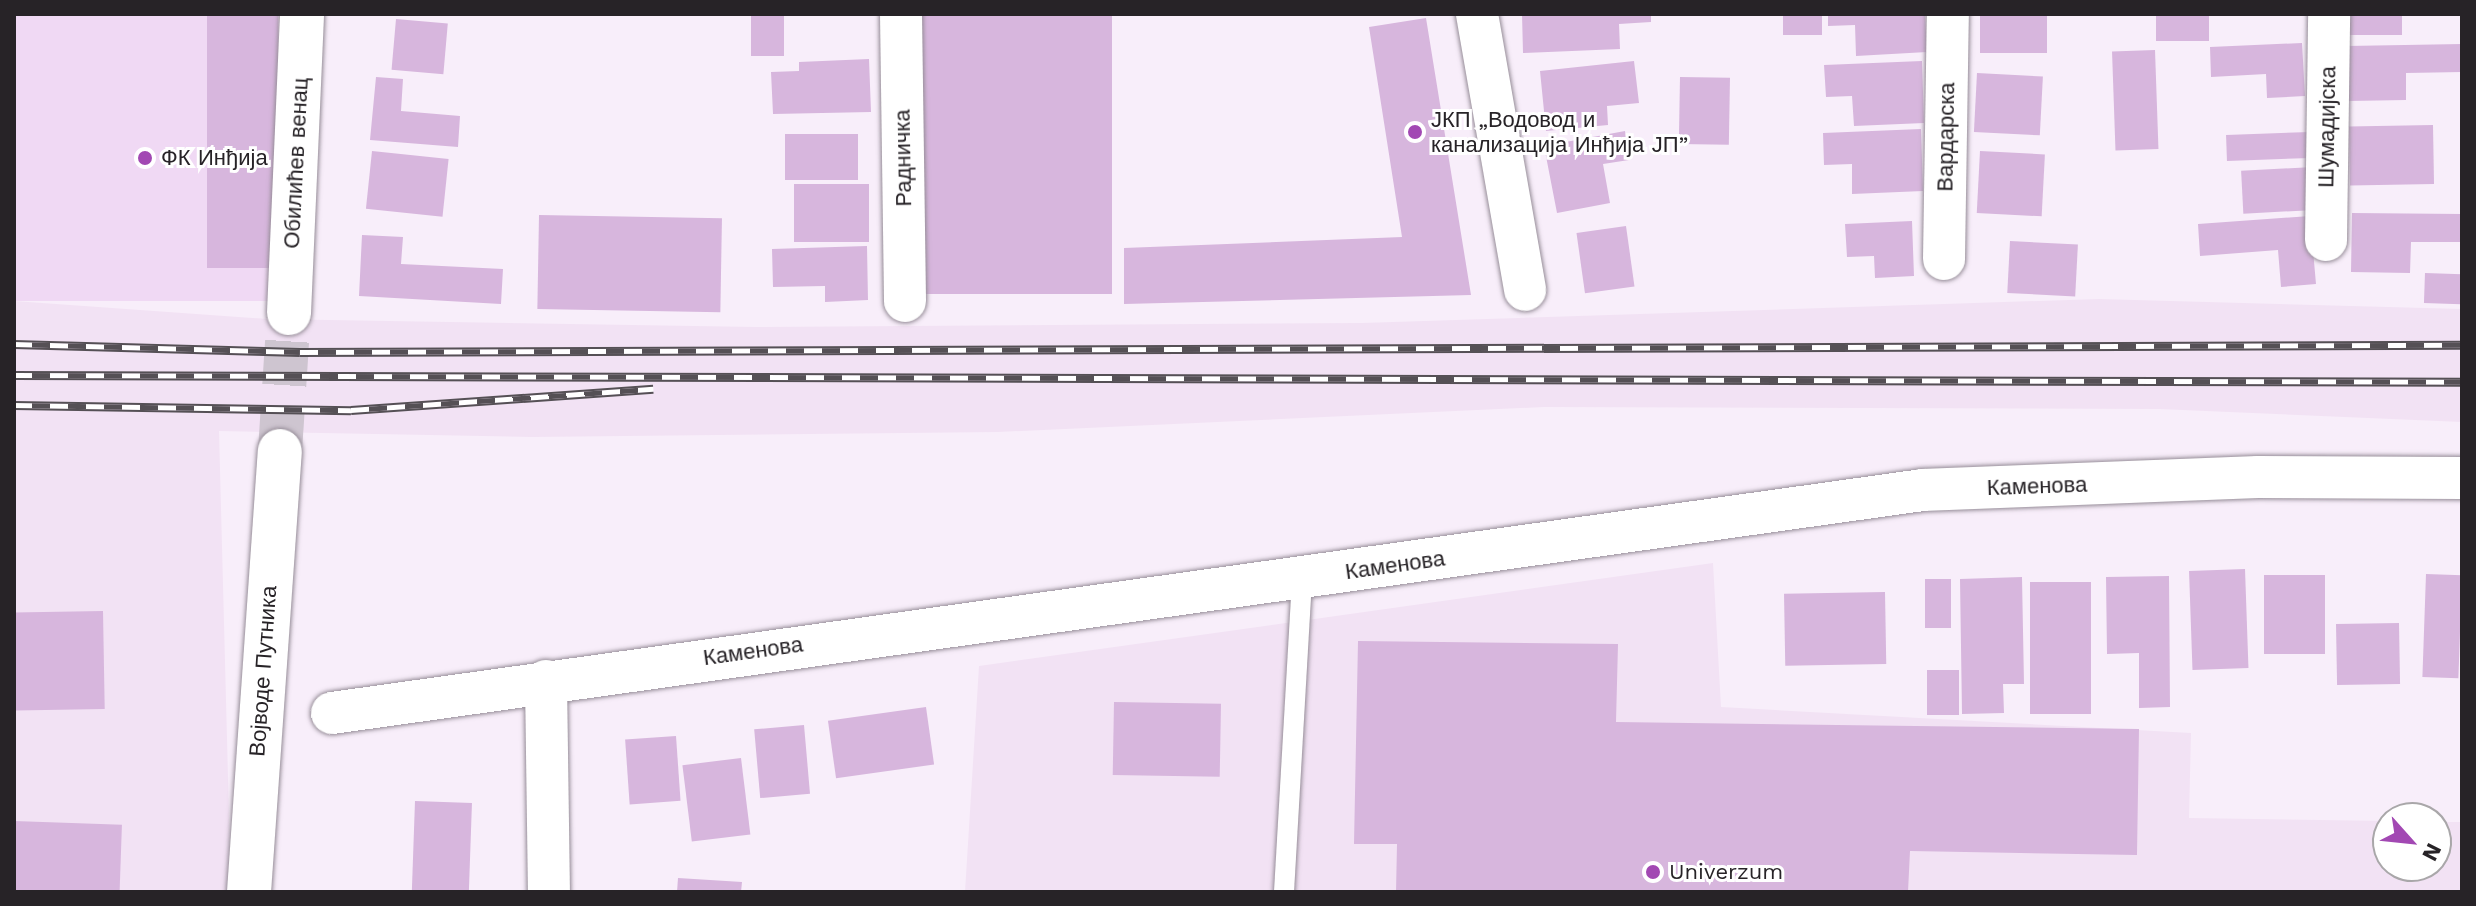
<!DOCTYPE html>
<meta charset="utf-8">
<style>
body{margin:0}
#map{position:relative;width:2476px;height:906px;overflow:hidden;background:#f8eefa;font-family:"Work Sans",sans-serif}
div>[style]{position:absolute}
.built>*{inset:0;background:#f2e2f4}
.green>*{inset:0;background:#f0d9f4;transform-origin:0 0}
.building>*{inset:0;background:#d7b6dd;transform-origin:0 0}
.secondary-tunnel>*{height:44px;margin-top:-22px;transform-origin:0;background:repeating-linear-gradient(90deg,#cec5d0 0 44px,transparent 0 66px)}
.roads{filter:drop-shadow(0 0 2px #978e99) drop-shadow(0 0 2px #978e99)}
.service>*{height:20px;margin:-10px;padding:0 10px;transform-origin:10px;border-radius:10px;background:#fff}
.minor>*{height:42px;margin:-21px;padding:0 21px;transform-origin:21px;border-radius:21px;background:#fff}
.secondary>*{height:44px;margin:-22px;padding:0 22px;transform-origin:22px;border-radius:22px;background:#fff}
.rail>*{height:9px;margin-top:-4.5px;transform-origin:0;background:repeating-linear-gradient(90deg,#fff 0 18px,#555055 0 36px);box-sizing:border-box;border-block:2px solid #555055}
.dots>*{width:22px;height:22px;translate:-50% -50%;box-sizing:border-box;border:4px solid #fff;border-radius:50%}
span{translate:-50% -50%;white-space:nowrap;text-align:center;line-height:1.15;-webkit-text-stroke:6px #fff;paint-order:stroke}
.poi-label{font-size:22px;color:#272327}
.left{translate:0 -50%;text-align:left}
.street-label{font-size:22px;color:#272327}
.frame{position:absolute;inset:0;border:16px solid #272327;pointer-events:none}
.north{position:absolute;left:2372px;top:802px;width:80px;height:80px;box-sizing:border-box;background:#fff;border:2px solid #a9a7a9;border-radius:50%;rotate:117deg;font-size:22px;font-weight:700;line-height:32px;text-align:center;color:#272327}
.north::after{content:'';display:block;margin:auto;width:28px;height:36px;background:#a248b3;clip-path:polygon(50% 0,100% 100%,50% 72%,0 100%)}
</style>
<div id="map">
<div class="built">
<div style="clip-path:polygon(2099px 299px,2462px 309px,2462px 422px,2159px 409px,1544px 407px,998px 432px,532px 437px,219px 431px,231px 892px,14px 892px,14px 301px,268px 319px,756px 327px,1362px 323px)"></div>
<div style="clip-path:polygon(1713px 563px,1721px 707px,2191px 733px,2189px 818px,2388px 821px,2388px 866px,2436px 866px,2436px 822px,2462px 822px,2462px 892px,965px 892px,979px 666px)"></div>
</div>
<div class="green">
<div style="left:14px;top:14px;width:269px;height:287px"></div>
</div>
<div class="building">
<div style="left:207px;top:14px;width:71px;height:254px"></div>
<div style="left:751px;top:14px;width:33px;height:42px"></div>
<div style="left:919px;top:14px;width:193px;height:280px"></div>
<div style="clip-path:polygon(1522px 14px,1651px 14px,1651px 22px,1619px 24px,1620px 49px,1523px 53px)"></div>
<div style="left:1783px;top:14px;width:39px;height:21px"></div>
<div style="clip-path:polygon(1828px 14px,1925px 14px,1927px 52px,1856px 56px,1855px 25px,1828px 26px)"></div>
<div style="left:1980px;top:14px;width:67px;height:39px"></div>
<div style="left:2156px;top:14px;width:53px;height:27px"></div>
<div style="left:2345px;top:14px;width:57px;height:21px"></div>
<div style="clip-path:polygon(1426px 18px,1471px 295px,1124px 304px,1124px 248px,1402px 237px,1369px 27px)"></div>
<div style="left:396px;top:19px;width:52px;height:51px;rotate:5deg"></div>
<div style="clip-path:polygon(2302px 43px,2305px 96px,2267px 98px,2266px 74px,2211px 77px,2210px 47px)"></div>
<div style="clip-path:polygon(2462px 44px,2462px 72px,2406px 73px,2406px 100px,2348px 101px,2347px 46px)"></div>
<div style="left:2155px;top:50px;width:99px;height:43px;rotate:88deg"></div>
<div style="clip-path:polygon(869px 59px,871px 112px,773px 114px,771px 72px,799px 71px,799px 62px)"></div>
<div style="clip-path:polygon(1634px 61px,1639px 103px,1607px 106px,1608px 125px,1546px 131px,1540px 71px)"></div>
<div style="clip-path:polygon(1922px 61px,1924px 123px,1854px 126px,1852px 96px,1826px 97px,1824px 65px)"></div>
<div style="left:1977px;top:73px;width:66px;height:59px;rotate:3deg"></div>
<div style="clip-path:polygon(376px 77px,403px 79px,401px 111px,460px 116px,458px 147px,370px 140px)"></div>
<div style="left:1680px;top:77px;width:50px;height:67px;rotate:1deg"></div>
<div style="left:2433px;top:125px;width:59px;height:84px;rotate:89deg"></div>
<div style="clip-path:polygon(1921px 129px,1923px 191px,1852px 194px,1852px 164px,1824px 165px,1823px 133px)"></div>
<div style="clip-path:polygon(1625px 131px,1629px 160px,1603px 164px,1610px 203px,1557px 213px,1544px 146px)"></div>
<div style="left:2310px;top:132px;width:26px;height:84px;rotate:88deg"></div>
<div style="left:858px;top:134px;width:46px;height:73px;rotate:90deg"></div>
<div style="left:372px;top:151px;width:77px;height:58px;rotate:6deg"></div>
<div style="left:1980px;top:151px;width:65px;height:62px;rotate:3deg"></div>
<div style="left:2313px;top:167px;width:43px;height:72px;rotate:87deg"></div>
<div style="left:794px;top:184px;width:75px;height:58px"></div>
<div style="clip-path:polygon(2352px 213px,2462px 214px,2462px 242px,2411px 242px,2410px 273px,2351px 272px)"></div>
<div style="left:539px;top:215px;width:183px;height:94px;rotate:1deg"></div>
<div style="clip-path:polygon(2310px 216px,2316px 284px,2281px 287px,2278px 250px,2200px 256px,2198px 224px)"></div>
<div style="clip-path:polygon(1912px 221px,1914px 276px,1875px 278px,1874px 256px,1847px 257px,1845px 224px)"></div>
<div style="left:1626px;top:226px;width:61px;height:50px;rotate:82deg"></div>
<div style="clip-path:polygon(362px 235px,403px 237px,401px 264px,503px 269px,501px 304px,359px 296px)"></div>
<div style="left:2010px;top:241px;width:68px;height:52px;rotate:3deg"></div>
<div style="clip-path:polygon(867px 246px,868px 300px,825px 302px,825px 286px,773px 287px,772px 249px)"></div>
<div style="left:2425px;top:273px;width:37px;height:30px;rotate:2deg"></div>
<div style="left:2245px;top:569px;width:99px;height:56px;rotate:88deg"></div>
<div style="left:2426px;top:574px;width:36px;height:103px;rotate:2deg"></div>
<div style="left:2264px;top:575px;width:61px;height:79px"></div>
<div style="clip-path:polygon(2169px 576px,2170px 707px,2139px 708px,2139px 653px,2107px 654px,2106px 577px)"></div>
<div style="clip-path:polygon(2022px 577px,2024px 684px,2003px 684px,2004px 713px,1962px 714px,1960px 579px)"></div>
<div style="left:1951px;top:579px;width:49px;height:26px;rotate:90deg"></div>
<div style="left:2030px;top:582px;width:61px;height:132px"></div>
<div style="left:1885px;top:592px;width:72px;height:101px;rotate:89deg"></div>
<div style="left:103px;top:611px;width:98px;height:89px;rotate:89deg"></div>
<div style="left:2399px;top:623px;width:61px;height:63px;rotate:89deg"></div>
<div style="clip-path:polygon(1358px 641px,1618px 644px,1616px 722px,2139px 729px,2137px 855px,1910px 851px,1908px 892px,1396px 892px,1397px 844px,1354px 844px)"></div>
<div style="left:1959px;top:670px;width:45px;height:32px;rotate:90deg"></div>
<div style="left:1114px;top:702px;width:107px;height:73px;rotate:1deg"></div>
<div style="left:926px;top:707px;width:58px;height:99px;rotate:82deg"></div>
<div style="left:804px;top:725px;width:69px;height:50px;rotate:85deg"></div>
<div style="left:676px;top:736px;width:65px;height:51px;rotate:86deg"></div>
<div style="left:741px;top:758px;width:77px;height:59px;rotate:83deg"></div>
<div style="left:415px;top:801px;width:57px;height:91px;rotate:2deg"></div>
<div style="left:14px;top:821px;width:108px;height:71px;rotate:2deg"></div>
<div style="clip-path:polygon(678px 878px,742px 882px,741px 892px,677px 892px)"></div>
</div>
<div class="secondary-tunnel">
<div style="left:280px;top:451px;width:138px;rotate:-86.3deg"></div>
</div>
<div class="roads">
<div class="service">
<div style="left:1284px;top:892px;width:315px;rotate:-86.7deg"></div>
</div>
<div class="minor">
<div style="left:901px;top:14px;width:287px;rotate:89.2deg"></div>
<div style="left:1477px;top:14px;width:280px;rotate:80.1deg"></div>
<div style="left:2326px;top:240px;width:226px;rotate:-89.2deg"></div>
<div style="left:1944px;top:259px;width:245px;rotate:-89.1deg"></div>
<div style="left:546px;top:681px;width:211px;rotate:89.2deg"></div>
<div style="left:332px;top:713px;width:1606px;rotate:-7.98deg"></div>
<div style="left:1922px;top:490px;width:336px;rotate:-2.2deg"></div>
<div style="left:2258px;top:477px;width:204px;rotate:0.3deg"></div>
</div>
<div class="secondary">
<div style="left:289px;top:313px;width:299px;rotate:-87.5deg"></div>
<div style="left:249px;top:892px;width:442px;rotate:-86deg"></div>
</div>
</div>
<div class="rail">
<div style="left:14px;top:344px;width:286px;rotate:1.6deg"></div>
<div style="left:300px;top:352px;width:2162px;rotate:-0.19deg"></div>
<div style="left:14px;top:375px;width:2448px;rotate:0.16deg"></div>
<div style="left:14px;top:405px;width:337px;rotate:0.9deg"></div>
<div style="left:351px;top:410px;width:303px;rotate:-4deg"></div>
</div>
<div class="dots">
<div style="left:1415px;top:132px;background:#a248b3"></div>
<div style="left:145px;top:158px;background:#a248b3"></div>
<div style="left:1653px;top:872px;background:#a248b3"></div>
</div>
<div class="poi-label">
<span class="left" style="left:1431px;top:132px">ЈКП „Водовод и<br>канализација Инђија ЈП”</span>
<span class="left" style="left:161px;top:158px">ФК Инђија</span>
<span class="left" style="left:1669px;top:872px">Univerzum</span>
</div>
<div class="street-label">
<span style="left:2327px;top:127px;rotate:-89deg">Шумадијска</span>
<span style="left:1946px;top:137px;rotate:-89deg">Вардарска</span>
<span style="left:903px;top:158px;rotate:-91deg">Радничка</span>
<span style="left:296px;top:163px;rotate:-87deg">Обилићев венац</span>
<span style="left:2037px;top:486px;rotate:-2deg">Каменова</span>
<span style="left:1395px;top:565px;rotate:-8deg">Каменова</span>
<span style="left:753px;top:651px;rotate:-8deg">Каменова</span>
<span style="left:263px;top:671px;rotate:-86deg">Војводе Путника</span>
</div>
<div class="frame"></div>
<div class="north">N</div>
</div>
